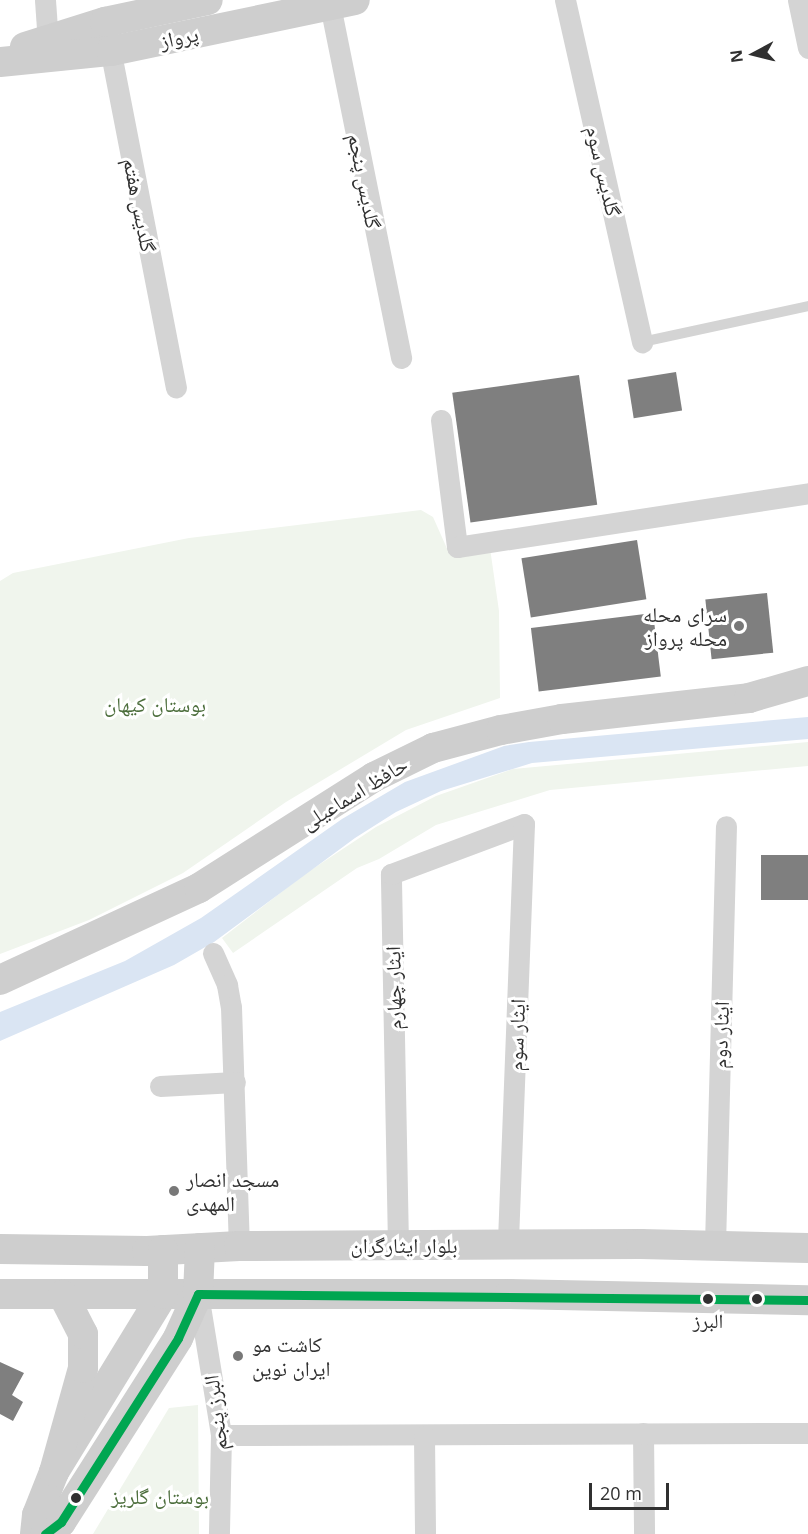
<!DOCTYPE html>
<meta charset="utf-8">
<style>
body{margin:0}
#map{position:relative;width:808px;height:1534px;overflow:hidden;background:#fff;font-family:"Open Sans","Noto Naskh Arabic",sans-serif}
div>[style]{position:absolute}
.green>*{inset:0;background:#f0f5ed}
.water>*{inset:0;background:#dae5f3}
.building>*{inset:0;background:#7f7f7f;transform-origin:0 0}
.lane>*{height:10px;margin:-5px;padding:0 5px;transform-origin:5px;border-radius:5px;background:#d4d4d4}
.street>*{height:21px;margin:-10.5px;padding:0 10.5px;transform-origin:10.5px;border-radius:10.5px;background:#d4d4d4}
.secondary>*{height:30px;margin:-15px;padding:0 15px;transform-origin:15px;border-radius:15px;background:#cecece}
.bus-1>*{height:9px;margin:-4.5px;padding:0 4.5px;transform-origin:4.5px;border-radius:4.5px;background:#00a651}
.dots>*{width:16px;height:16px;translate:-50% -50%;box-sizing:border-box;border:3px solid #fff;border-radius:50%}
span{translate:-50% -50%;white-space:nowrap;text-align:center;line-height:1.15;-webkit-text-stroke:6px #fff;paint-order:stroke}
.bus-label{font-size:20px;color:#303030}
.street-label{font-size:21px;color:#303030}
.poi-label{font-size:21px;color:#303030}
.right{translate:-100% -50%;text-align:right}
.left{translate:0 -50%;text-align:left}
.park-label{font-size:21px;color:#4c6e3c}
.north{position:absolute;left:724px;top:24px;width:60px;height:60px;-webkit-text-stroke:4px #fff;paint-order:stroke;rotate:263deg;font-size:16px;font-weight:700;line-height:24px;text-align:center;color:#303030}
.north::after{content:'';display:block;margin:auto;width:21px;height:27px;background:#303030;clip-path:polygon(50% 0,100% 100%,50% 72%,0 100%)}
.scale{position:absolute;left:589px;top:1483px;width:80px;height:27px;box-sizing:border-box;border:3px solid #303030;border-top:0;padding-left:8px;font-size:18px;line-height:21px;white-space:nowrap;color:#303030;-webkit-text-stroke:4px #fff;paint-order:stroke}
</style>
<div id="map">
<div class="green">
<div style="clip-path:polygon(421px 510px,433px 517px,449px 553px,490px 548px,499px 611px,500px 698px,406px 730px,286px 802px,183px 873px,89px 920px,0 954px,0 581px,13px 573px,189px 538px)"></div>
<div style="clip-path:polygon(808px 742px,808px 766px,550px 790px,436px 825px,379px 859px,357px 868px,233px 953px,222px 938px,305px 874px,376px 827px,436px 796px,513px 769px)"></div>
<div style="clip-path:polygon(198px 1405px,199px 1534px,93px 1534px,169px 1408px)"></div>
</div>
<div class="water">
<div style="clip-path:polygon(808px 717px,808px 739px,532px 763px,441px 791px,396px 812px,355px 838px,214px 942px,174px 965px,0 1041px,0 1012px,125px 961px,201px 918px,342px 819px,405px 782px,504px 746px,529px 742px)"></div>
</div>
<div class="building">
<div style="left:676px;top:372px;width:39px;height:49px;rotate:81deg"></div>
<div style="left:579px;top:375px;width:131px;height:128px;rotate:82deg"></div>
<div style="left:637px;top:540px;width:60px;height:117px;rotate:81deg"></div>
<div style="left:767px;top:593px;width:60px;height:62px;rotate:84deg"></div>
<div style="left:653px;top:613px;width:64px;height:123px;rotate:83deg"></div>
<div style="left:761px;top:855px;width:47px;height:45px"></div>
<div style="clip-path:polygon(0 1362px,24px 1373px,12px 1395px,23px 1402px,13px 1421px,0 1414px)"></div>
</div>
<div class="lane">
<div style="left:642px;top:342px;width:170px;rotate:-12.2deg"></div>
</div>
<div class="street">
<div style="left:45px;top:0;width:39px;rotate:86deg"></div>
<div style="left:565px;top:0;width:351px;rotate:77.3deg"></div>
<div style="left:798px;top:0;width:49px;rotate:78.2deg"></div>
<div style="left:330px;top:5px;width:360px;rotate:78.6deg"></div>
<div style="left:108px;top:38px;width:356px;rotate:79deg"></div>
<div style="left:441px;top:420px;width:128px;rotate:82.8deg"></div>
<div style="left:457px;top:547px;width:355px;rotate:-8.7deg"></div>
<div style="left:213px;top:953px;width:35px;rotate:66deg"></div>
<div style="left:227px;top:985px;width:22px;rotate:80deg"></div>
<div style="left:231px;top:1007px;width:239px;rotate:88.1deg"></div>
<div style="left:160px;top:1086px;width:75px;rotate:-3.1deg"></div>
<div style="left:398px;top:1245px;width:371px;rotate:-91.1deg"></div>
<div style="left:391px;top:874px;width:142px;rotate:-20.6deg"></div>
<div style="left:524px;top:824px;width:421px;rotate:92.2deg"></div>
<div style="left:715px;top:1245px;width:419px;rotate:-88.5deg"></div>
<div style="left:198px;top:1294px;width:143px;rotate:80.7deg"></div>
<div style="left:221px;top:1435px;width:99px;rotate:91.2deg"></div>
<div style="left:643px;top:1433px;width:101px;rotate:89.4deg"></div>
<div style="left:221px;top:1435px;width:587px;rotate:-0.2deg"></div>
<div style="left:424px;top:1436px;width:98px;rotate:89.4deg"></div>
</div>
<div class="secondary">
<div style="left:25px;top:47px;width:84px;rotate:-17.4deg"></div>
<div style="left:105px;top:22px;width:105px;rotate:-12.1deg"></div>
<div style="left:0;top:62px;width:112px;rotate:-5.7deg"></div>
<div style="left:111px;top:51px;width:249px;rotate:-11.8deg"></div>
<div style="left:0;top:980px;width:219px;rotate:-24.8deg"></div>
<div style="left:199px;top:888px;width:207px;rotate:-32.4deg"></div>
<div style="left:374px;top:777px;width:66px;rotate:-26.2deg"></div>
<div style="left:433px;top:748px;width:70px;rotate:-14.8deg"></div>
<div style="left:501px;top:730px;width:62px;rotate:-10.2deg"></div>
<div style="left:562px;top:719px;width:188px;rotate:-6.4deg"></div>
<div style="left:749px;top:698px;width:61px;rotate:-16.1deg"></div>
<div style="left:0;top:1249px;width:147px;rotate:0.8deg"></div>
<div style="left:147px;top:1251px;width:92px;rotate:-3.1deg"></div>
<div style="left:239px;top:1246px;width:402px;rotate:-0.3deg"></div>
<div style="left:641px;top:1244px;width:167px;rotate:1.4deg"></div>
<div style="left:0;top:1294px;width:510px"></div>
<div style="left:510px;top:1294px;width:298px;rotate:1.2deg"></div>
<div style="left:54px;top:1472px;width:209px;rotate:-58.5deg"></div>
<div style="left:163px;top:1294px;width:44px;rotate:-90deg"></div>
<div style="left:35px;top:1534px;width:19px;rotate:-84deg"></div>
<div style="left:37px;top:1515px;width:46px;rotate:-68.4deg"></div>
<div style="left:54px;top:1472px;width:108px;rotate:-74.4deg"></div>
<div style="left:83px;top:1368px;width:34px;rotate:-90deg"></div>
<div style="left:83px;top:1334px;width:44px;rotate:-117.1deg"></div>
<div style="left:45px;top:1534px;width:20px;rotate:-37deg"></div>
<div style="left:61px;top:1522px;width:218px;rotate:-57.5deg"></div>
<div style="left:178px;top:1338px;width:48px;rotate:-65.6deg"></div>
<div style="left:198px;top:1294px;width:46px;rotate:-87.5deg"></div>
</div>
<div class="bus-1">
<div style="left:45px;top:1534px;width:20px;rotate:-37deg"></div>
<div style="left:61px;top:1522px;width:218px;rotate:-57.5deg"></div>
<div style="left:178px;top:1338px;width:48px;rotate:-65.6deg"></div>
<div style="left:198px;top:1294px;width:610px;rotate:0.56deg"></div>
</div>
<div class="dots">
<div style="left:739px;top:626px;background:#787878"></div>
<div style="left:174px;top:1191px;background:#787878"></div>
<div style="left:708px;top:1299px;background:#303030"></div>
<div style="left:757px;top:1299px;background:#303030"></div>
<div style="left:238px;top:1356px;background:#787878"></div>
<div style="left:76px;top:1498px;background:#303030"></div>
</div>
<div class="bus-label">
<span style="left:708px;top:1320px">البرز</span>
</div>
<div class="street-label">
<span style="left:179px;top:37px;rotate:-12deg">پرواز</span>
<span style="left:604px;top:171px;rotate:77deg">گلدیس سوم</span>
<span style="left:365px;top:181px;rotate:79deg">گلدیس پنجم</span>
<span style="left:140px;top:205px;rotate:79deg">گلدیس هفتم</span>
<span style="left:354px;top:793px;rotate:-31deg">حافظ اسماعیلی</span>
<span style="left:393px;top:988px;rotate:-91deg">ایثار چهارم</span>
<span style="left:516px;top:1035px;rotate:-88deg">ایثار سوم</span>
<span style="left:720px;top:1035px;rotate:-88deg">ایثار دوم</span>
<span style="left:404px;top:1245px">بلوار ایثارگران</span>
<span style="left:215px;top:1413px;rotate:-97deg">البرز پنجم</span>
</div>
<div class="poi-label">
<span class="right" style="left:727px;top:626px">سرای محله<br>محله پرواز</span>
<span class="left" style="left:186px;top:1191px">مسجد انصار<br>المهدی</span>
<span class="left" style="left:252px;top:1356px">کاشت مو<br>ایران نوین</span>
</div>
<div class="park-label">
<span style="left:155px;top:704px">بوستان کیهان</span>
<span style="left:160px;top:1496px">بوستان گلریز</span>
</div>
<div class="north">N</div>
<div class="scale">20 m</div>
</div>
